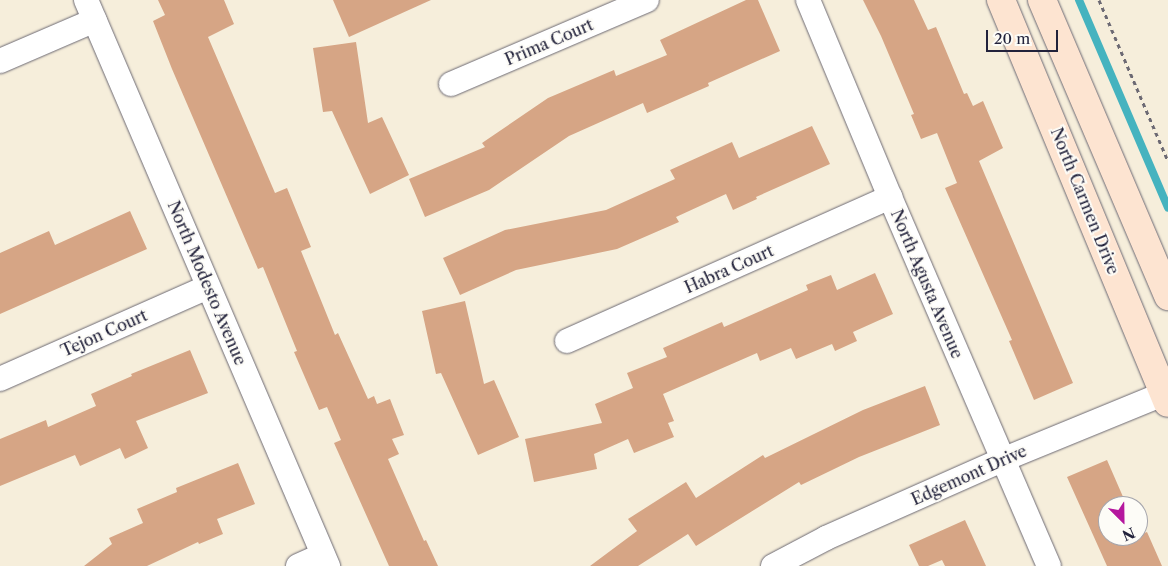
<!DOCTYPE html>
<style>
body{margin:0}
#map{position:relative;width:1168px;height:566px;overflow:hidden;background:#f6eedb;font-family:"Libre Caslon Text",serif}
div>[style]{position:absolute}
.stream>*{height:8px;margin:-4px;padding:0 4px;transform-origin:4px;border-radius:4px;background:#45b3bf}
.building>*{inset:0;background:#d6a585}
.path>*{height:3px;margin-top:-1.5px;transform-origin:0;background:repeating-linear-gradient(90deg,#6c6973 0 4px,transparent 0 8px)}
.roads{filter:drop-shadow(0 0 1px #6c6973) drop-shadow(0 0 1px #6c6973)}
.street>*{height:24px;margin:-12px;padding:0 12px;transform-origin:12px;border-radius:12px;background:#fff}
.secondary>*{height:28px;margin:-14px;padding:0 14px;transform-origin:14px;border-radius:14px;background:#fde4d1}
span{translate:-50% -50%;white-space:nowrap;text-align:center;line-height:1.15;-webkit-text-stroke:4px #fdfcf7;paint-order:stroke}
.street-label{font-size:16px;color:#22223b}
.north{position:absolute;left:1098px;top:496px;width:50px;height:50px;box-sizing:border-box;background:#fdfcf7;border:1px solid #a5a5ac;border-radius:50%;rotate:157deg;font-size:14px;font-weight:700;line-height:20px;text-align:center;color:#22223b}
.north::after{content:'';display:block;margin:auto;width:18px;height:22px;background:#b5179e;clip-path:polygon(50% 0,100% 100%,50% 72%,0 100%)}
.scale{position:absolute;left:986px;top:30px;width:72px;height:22px;box-sizing:border-box;border:2px solid #22223b;border-top:0;padding-left:6px;font-size:15px;line-height:18px;white-space:nowrap;color:#22223b;-webkit-text-stroke:4px #fdfcf7;paint-order:stroke}
</style>
<div id="map">
<div class="stream">
<div style="left:1079px;top:0;width:226px;rotate:66.8deg"></div>
</div>
<div class="building">
<div style="clip-path:polygon(158px 0,224px 0,234px 24px,208px 37px,275px 193px,287px 188px,311px 247px,301px 251px,335px 335px,338px 333px,368px 399px,374px 396px,377px 404px,390px 399px,404px 435px,392px 439px,399px 454px,388px 459px,424px 541px,426px 540px,438px 566px,389px 566px,334px 443px,341px 440px,327px 407px,319px 410px,294px 352px,297px 351px,263px 267px,258px 269px,172px 69px,153px 21px,165px 15px)"></div>
<div style="clip-path:polygon(333px 0,431px 0,349px 37px)"></div>
<div style="clip-path:polygon(746px 0,758px 0,780px 51px,708px 83px,709px 86px,647px 113px,643px 103px,569px 136px,489px 190px,425px 217px,409px 179px,485px 147px,482px 143px,548px 98px,614px 70px,616px 76px,667px 55px,660px 40px)"></div>
<div style="clip-path:polygon(863px 0,914px 0,928px 30px,936px 27px,964px 94px,967px 93px,973px 106px,983px 101px,1003px 148px,979px 161px,1073px 383px,1034px 400px,1009px 341px,1012px 340px,945px 188px,957px 183px,937px 133px,921px 139px,911px 115px,914px 114px,881px 36px)"></div>
<div style="clip-path:polygon(356px 42px,368px 123px,382px 117px,409px 175px,370px 194px,332px 111px,323px 112px,313px 48px)"></div>
<div style="clip-path:polygon(812px 126px,830px 164px,756px 197px,757px 199px,733px 210px,726px 194px,676px 217px,679px 222px,617px 249px,516px 270px,460px 295px,443px 258px,505px 230px,606px 210px,675px 179px,670px 170px,732px 142px,739px 158px)"></div>
<div style="clip-path:polygon(130px 211px,147px 249px,0 314px,0 253px,49px 231px,55px 245px)"></div>
<div style="clip-path:polygon(875px 273px,893px 314px,853px 332px,857px 341px,835px 351px,832px 344px,796px 359px,791px 348px,760px 361px,757px 353px,663px 394px,674px 421px,668px 423px,674px 437px,634px 453px,628px 439px,594px 454px,597px 469px,534px 482px,525px 439px,602px 423px,595px 404px,633px 388px,627px 373px,667px 357px,663px 348px,722px 322px,724px 327px,808px 290px,806px 285px,831px 275px,837px 290px)"></div>
<div style="clip-path:polygon(465px 301px,484px 384px,494px 380px,519px 437px,478px 455px,441px 373px,436px 374px,422px 311px)"></div>
<div style="clip-path:polygon(190px 350px,208px 393px,136px 421px,148px 448px,125px 459px,120px 448px,80px 466px,75px 455px,0 486px,0 439px,46px 420px,48px 427px,96px 406px,91px 394px,132px 376px,131px 374px)"></div>
<div style="clip-path:polygon(925px 386px,940px 425px,859px 457px,801px 485px,799px 482px,696px 546px,688px 534px,638px 566px,590px 566px,637px 531px,628px 519px,686px 482px,696px 498px,763px 455px,765px 458px,863px 410px)"></div>
<div style="clip-path:polygon(1107px 460px,1127px 506px,1108px 506px,1108px 536px,1138px 536px,1138px 533px,1139px 535px,1147px 532px,1162px 566px,1107px 566px,1067px 477px)"></div>
<div style="clip-path:polygon(238px 463px,255px 504px,217px 519px,223px 534px,199px 544px,198px 542px,147px 566px,84px 566px,112px 544px,109px 538px,143px 523px,137px 509px,177px 492px,176px 488px)"></div>
<div style="clip-path:polygon(965px 520px,986px 566px,945px 566px,942px 560px,928px 566px,919px 566px,909px 545px)"></div>
</div>
<div class="path">
<div style="left:1099px;top:0;width:175px;rotate:66.8deg"></div>
</div>
<div class="roads">
<div class="street">
<div style="left:86px;top:0;width:616px;rotate:66.85deg"></div>
<div style="left:808px;top:0;width:213px;rotate:67.4deg"></div>
<div style="left:890px;top:197px;width:402px;rotate:66.7deg"></div>
<div style="left:0;top:61px;width:103px;rotate:-23.3deg"></div>
<div style="left:451px;top:84px;width:213px;rotate:-23.2deg"></div>
<div style="left:567px;top:341px;width:354px;rotate:-24deg"></div>
<div style="left:0;top:379px;width:227px;rotate:-23.9deg"></div>
<div style="left:298px;top:566px;width:27px;rotate:-24deg"></div>
<div style="left:773px;top:566px;width:60px;rotate:-27.8deg"></div>
<div style="left:826px;top:538px;width:193px;rotate:-23.9deg"></div>
<div style="left:1002px;top:460px;width:179px;rotate:-22.3deg"></div>
</div>
<div class="secondary">
<div style="left:1001px;top:0;width:436px;rotate:67.5deg"></div>
<div style="left:1042px;top:0;width:322px;rotate:66.9deg"></div>
</div>
</div>
<div class="street-label">
<span style="left:549px;top:42px;rotate:-23deg">Prima Court</span>
<span style="left:1085px;top:201px;rotate:68deg">North Carmen Drive</span>
<span style="left:729px;top:269px;rotate:-24deg">Habra Court</span>
<span style="left:207px;top:283px;rotate:67deg">North Modesto Avenue</span>
<span style="left:927px;top:284px;rotate:67deg">North Agusta Avenue</span>
<span style="left:104px;top:333px;rotate:-24deg">Tejon Court</span>
<span style="left:969px;top:475px;rotate:-24deg">Edgemont Drive</span>
</div>
<div class="north">N</div>
<div class="scale">20 m</div>
</div>
